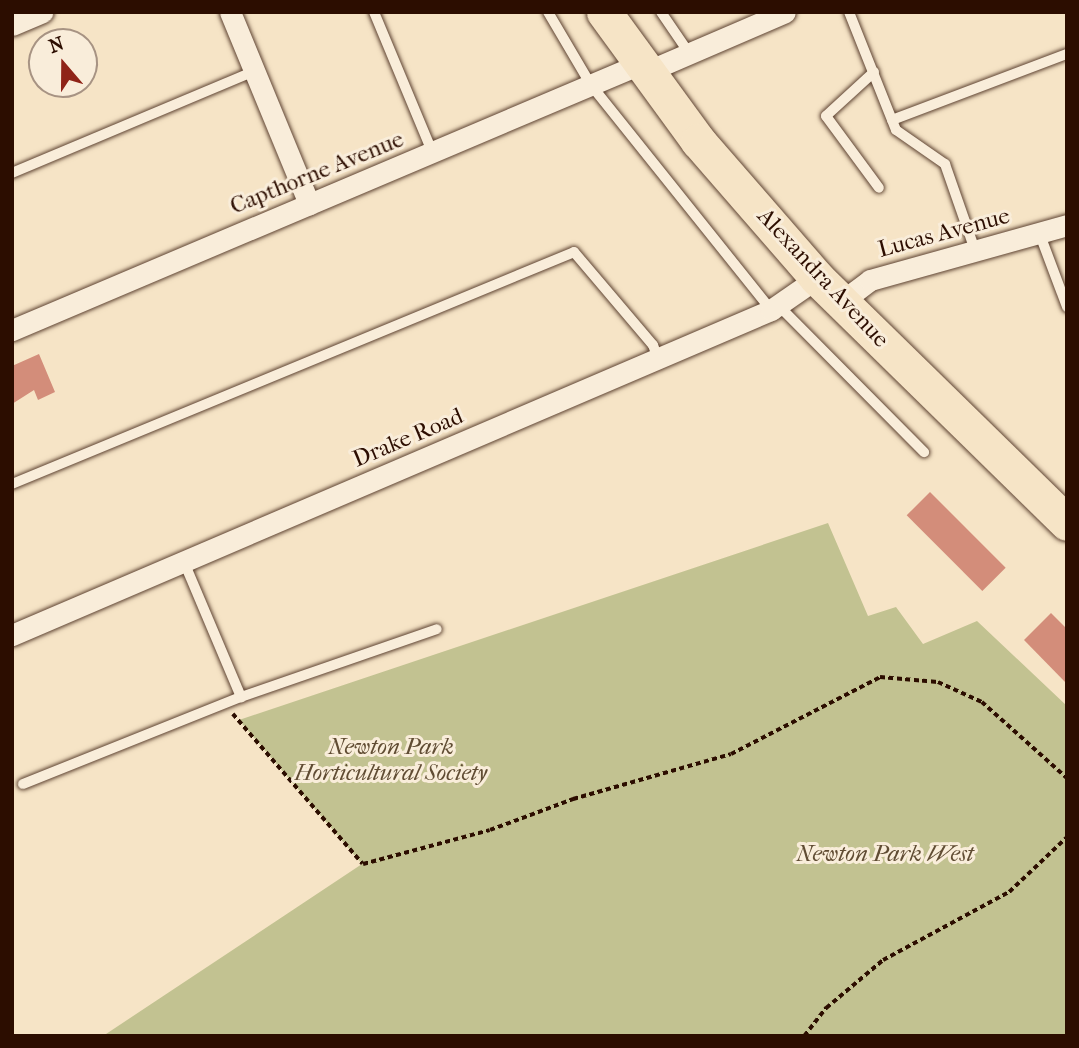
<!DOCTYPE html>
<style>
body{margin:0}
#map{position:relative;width:1079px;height:1048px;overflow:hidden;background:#f6e4c6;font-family:"IM FELL French Canon",serif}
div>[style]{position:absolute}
.green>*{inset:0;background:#c2c291}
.building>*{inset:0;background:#d38d7a;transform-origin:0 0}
.path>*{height:3.5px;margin-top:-1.75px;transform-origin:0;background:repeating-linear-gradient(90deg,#2c0d00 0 5px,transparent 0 8.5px)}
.roads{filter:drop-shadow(0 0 2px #5e4332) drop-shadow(0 0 2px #5e4332)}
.lane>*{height:10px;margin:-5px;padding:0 5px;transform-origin:5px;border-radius:5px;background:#f9edda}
.street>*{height:21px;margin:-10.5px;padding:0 10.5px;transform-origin:10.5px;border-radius:10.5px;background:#f9edda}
.primary>*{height:35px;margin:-17.5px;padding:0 17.5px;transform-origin:17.5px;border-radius:17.5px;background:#f6e4c6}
span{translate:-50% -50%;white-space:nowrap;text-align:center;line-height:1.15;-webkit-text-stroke:6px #f9edda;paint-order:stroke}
.street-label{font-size:23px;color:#2c0d00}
.park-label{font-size:23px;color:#604c33;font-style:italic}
.frame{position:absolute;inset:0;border:14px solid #2c0d00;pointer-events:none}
.north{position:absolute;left:28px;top:28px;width:70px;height:70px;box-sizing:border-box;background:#f9edda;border:2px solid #a79383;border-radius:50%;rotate:340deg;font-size:19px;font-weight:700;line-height:28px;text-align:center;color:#2c0d00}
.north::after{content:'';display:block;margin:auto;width:24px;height:32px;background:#8f2418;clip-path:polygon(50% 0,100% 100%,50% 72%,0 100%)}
</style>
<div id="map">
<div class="green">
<div style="clip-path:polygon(828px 523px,868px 616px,896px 607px,923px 644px,977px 621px,1067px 706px,1067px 1036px,103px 1036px,362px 864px,239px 720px)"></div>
</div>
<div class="building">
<div style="clip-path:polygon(39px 354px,55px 392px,38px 400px,34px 390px,12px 404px,12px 366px)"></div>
<div style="left:930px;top:492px;width:107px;height:33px;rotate:45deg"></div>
<div style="clip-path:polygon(1051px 613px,1067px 629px,1067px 684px,1024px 640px)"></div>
</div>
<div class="path">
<div style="left:233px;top:714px;width:198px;rotate:49.1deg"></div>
<div style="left:363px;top:864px;width:131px;rotate:-15deg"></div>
<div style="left:490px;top:830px;width:89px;rotate:-20.5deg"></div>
<div style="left:573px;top:799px;width:164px;rotate:-15.9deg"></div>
<div style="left:731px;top:754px;width:168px;rotate:-27.3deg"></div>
<div style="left:880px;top:677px;width:58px;rotate:4.9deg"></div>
<div style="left:938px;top:682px;width:48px;rotate:24.4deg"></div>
<div style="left:982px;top:702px;width:114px;rotate:41.8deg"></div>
<div style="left:804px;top:1036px;width:36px;rotate:-52deg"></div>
<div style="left:826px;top:1008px;width:75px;rotate:-40.1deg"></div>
<div style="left:883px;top:960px;width:143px;rotate:-28.4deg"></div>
<div style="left:1009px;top:892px;width:80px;rotate:-43.5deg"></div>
</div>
<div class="roads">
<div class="lane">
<div style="left:374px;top:12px;width:154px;rotate:67.4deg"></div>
<div style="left:548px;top:12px;width:85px;rotate:59.5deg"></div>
<div style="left:591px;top:85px;width:288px;rotate:51.3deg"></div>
<div style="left:661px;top:12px;width:50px;rotate:55.7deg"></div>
<div style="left:849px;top:12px;width:127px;rotate:68.3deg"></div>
<div style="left:896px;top:130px;width:60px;rotate:34.8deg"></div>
<div style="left:945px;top:164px;width:91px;rotate:70.8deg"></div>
<div style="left:874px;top:72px;width:65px;rotate:137.5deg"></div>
<div style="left:826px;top:116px;width:89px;rotate:53.6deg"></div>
<div style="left:892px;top:120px;width:187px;rotate:-20.7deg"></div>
<div style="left:12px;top:173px;width:264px;rotate:-22.8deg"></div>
<div style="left:1040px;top:235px;width:77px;rotate:69.4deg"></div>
<div style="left:779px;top:306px;width:206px;rotate:45.2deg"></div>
<div style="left:12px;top:484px;width:608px;rotate:-22.43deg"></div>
<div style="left:574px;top:252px;width:122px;rotate:49.7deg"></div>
<div style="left:653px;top:345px;width:15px;rotate:70deg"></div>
<div style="left:184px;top:562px;width:147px;rotate:67.1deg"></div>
<div style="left:23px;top:784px;width:235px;rotate:-21.8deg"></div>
<div style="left:241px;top:697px;width:207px;rotate:-19.1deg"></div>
</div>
<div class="street">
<div style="left:230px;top:12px;width:208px;rotate:67.6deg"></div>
<div style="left:12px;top:25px;width:33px;rotate:-23deg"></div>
<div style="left:646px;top:72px;width:151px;rotate:-23.3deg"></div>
<div style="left:841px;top:302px;width:36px;rotate:-37deg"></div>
<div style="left:870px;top:280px;width:205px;rotate:-15.6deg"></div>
<div style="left:12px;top:330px;width:682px;rotate:-22.96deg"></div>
<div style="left:12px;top:635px;width:826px;rotate:-23.18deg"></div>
<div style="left:771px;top:310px;width:56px;rotate:-34.8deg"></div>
</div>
<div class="primary">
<div style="left:604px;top:12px;width:160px;rotate:53.9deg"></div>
<div style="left:698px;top:141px;width:181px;rotate:49deg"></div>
<div style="left:817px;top:278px;width:350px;rotate:44.4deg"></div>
</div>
</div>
<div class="street-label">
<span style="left:317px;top:173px;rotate:-22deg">Capthorne Avenue</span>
<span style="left:944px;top:233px;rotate:-15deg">Lucas Avenue</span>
<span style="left:823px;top:278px;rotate:47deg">Alexandra Avenue</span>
<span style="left:408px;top:438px;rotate:-23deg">Drake Road</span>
</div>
<div class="park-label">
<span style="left:391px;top:760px">Newton Park<br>Horticultural Society</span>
<span style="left:885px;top:854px">Newton Park West</span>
</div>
<div class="frame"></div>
<div class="north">N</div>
</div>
